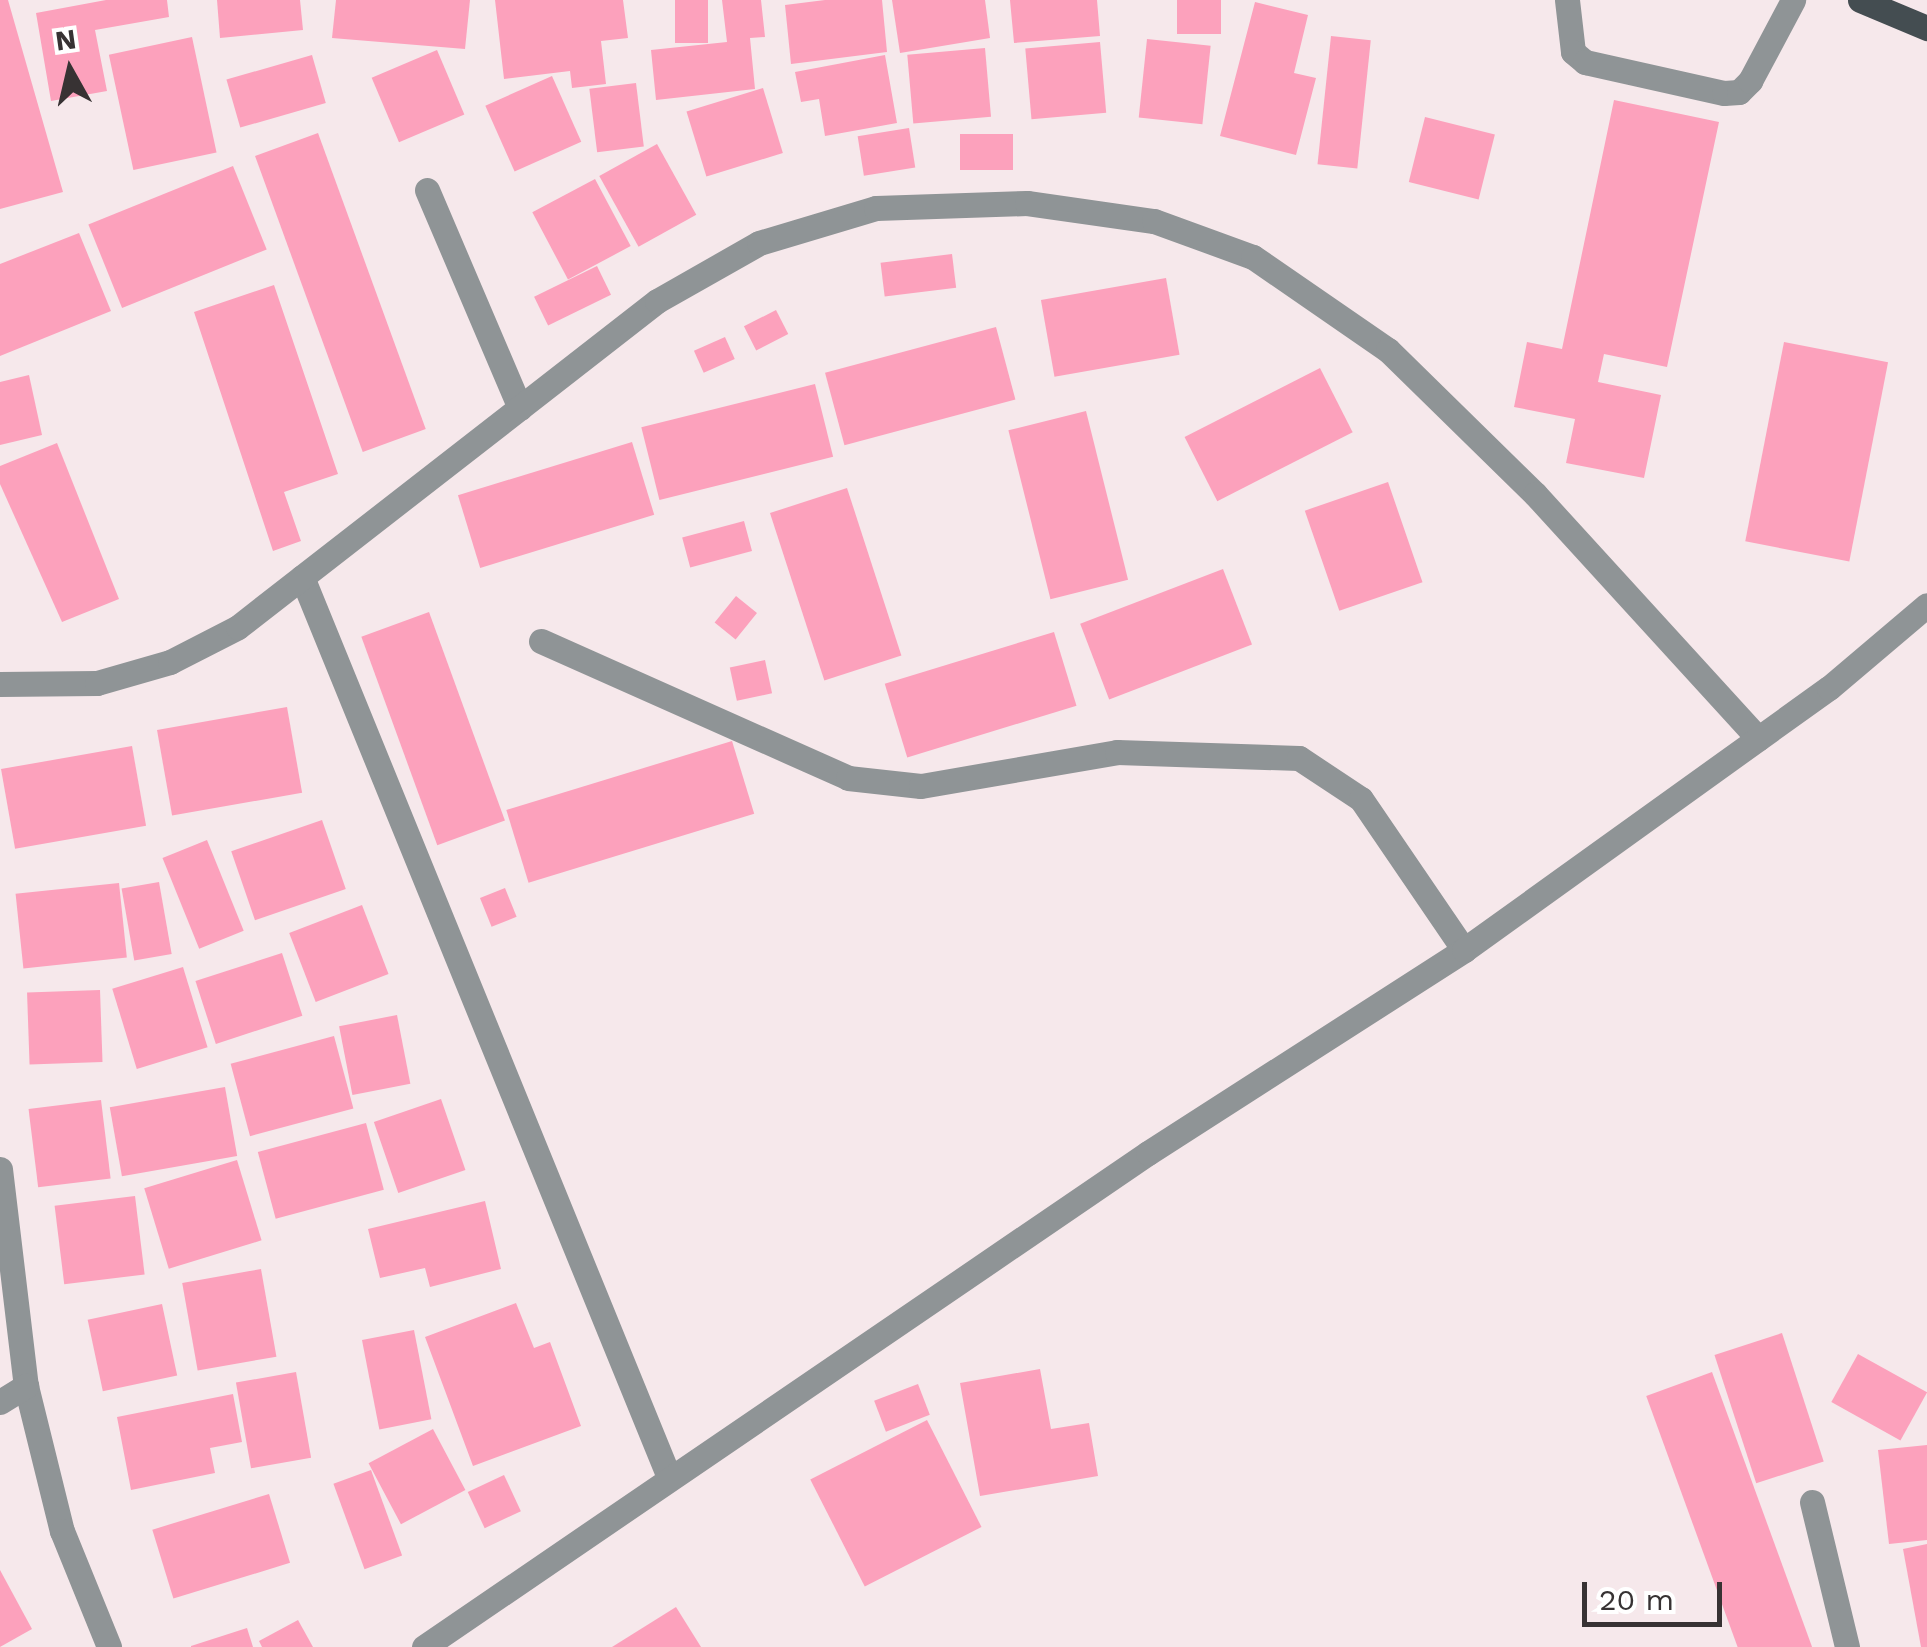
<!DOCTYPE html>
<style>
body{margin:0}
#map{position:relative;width:1927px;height:1647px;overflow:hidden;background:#f6e8eb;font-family:"Work Sans",sans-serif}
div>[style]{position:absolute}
.building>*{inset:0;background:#fca1bc;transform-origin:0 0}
.minor>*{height:25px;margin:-12.5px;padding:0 12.5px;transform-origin:12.5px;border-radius:12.5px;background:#8f9496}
.major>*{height:25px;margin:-12.5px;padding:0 12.5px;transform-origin:12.5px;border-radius:12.5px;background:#444d51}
span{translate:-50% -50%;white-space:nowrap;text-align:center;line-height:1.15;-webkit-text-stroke:10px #fff;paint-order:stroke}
.north{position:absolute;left:20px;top:20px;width:100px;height:100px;-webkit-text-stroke:8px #fff;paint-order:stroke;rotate:352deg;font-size:28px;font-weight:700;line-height:40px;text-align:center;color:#373233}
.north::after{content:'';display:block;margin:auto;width:35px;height:45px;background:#373233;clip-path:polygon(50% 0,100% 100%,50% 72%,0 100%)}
.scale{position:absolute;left:1582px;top:1582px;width:140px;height:45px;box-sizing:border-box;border:5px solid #373233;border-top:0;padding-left:12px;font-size:30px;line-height:35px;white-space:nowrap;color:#373233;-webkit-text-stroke:8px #fff;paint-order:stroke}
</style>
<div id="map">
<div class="building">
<div style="clip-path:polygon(0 0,8px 0,63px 192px,0 209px)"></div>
<div style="clip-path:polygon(106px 0,167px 0,169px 17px,95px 30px,107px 91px,51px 101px,36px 13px)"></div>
<div style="clip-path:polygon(217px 0,300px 0,303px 30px,220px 38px)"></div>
<div style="clip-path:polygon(336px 0,470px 0,465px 49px,332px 38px)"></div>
<div style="clip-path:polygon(495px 0,623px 0,628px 38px,601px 41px,606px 84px,572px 88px,570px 71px,504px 79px)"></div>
<div style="left:675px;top:0;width:33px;height:43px"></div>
<div style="clip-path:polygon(722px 0,761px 0,765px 37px,750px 38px,755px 89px,656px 100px,651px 50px,727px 42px)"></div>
<div style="clip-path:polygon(825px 0,882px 0,887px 52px,791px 64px,785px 5px)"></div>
<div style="clip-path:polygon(892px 0,985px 0,990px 38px,900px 53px)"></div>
<div style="clip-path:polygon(1010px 0,1097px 0,1100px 36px,1014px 43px)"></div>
<div style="left:1177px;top:0;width:44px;height:34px"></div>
<div style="clip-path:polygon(1255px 2px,1308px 15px,1294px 73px,1316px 78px,1296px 155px,1220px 136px)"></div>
<div style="left:1331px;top:36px;width:40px;height:129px;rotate:6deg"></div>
<div style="left:192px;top:37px;width:118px;height:85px;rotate:78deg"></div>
<div style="left:1147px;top:39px;width:64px;height:79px;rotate:6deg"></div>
<div style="left:1100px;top:42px;width:71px;height:75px;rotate:85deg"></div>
<div style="left:985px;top:48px;width:69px;height:78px;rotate:85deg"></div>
<div style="left:437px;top:50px;width:70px;height:71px;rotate:67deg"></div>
<div style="left:312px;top:55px;width:50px;height:89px;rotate:74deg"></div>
<div style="clip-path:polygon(885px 55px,897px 123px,825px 136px,819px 99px,801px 102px,795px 72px)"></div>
<div style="left:552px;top:76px;width:72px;height:73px;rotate:66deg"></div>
<div style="left:636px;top:83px;width:64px;height:47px;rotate:83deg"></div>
<div style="left:763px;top:88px;width:68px;height:80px;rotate:73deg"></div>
<div style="clip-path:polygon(1614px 100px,1719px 122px,1667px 367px,1604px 354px,1598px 382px,1661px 395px,1644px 478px,1566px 463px,1575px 419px,1514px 407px,1527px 342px,1562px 349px)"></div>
<div style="left:1425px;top:117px;width:72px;height:67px;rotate:14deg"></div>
<div style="left:909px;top:128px;width:40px;height:52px;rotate:81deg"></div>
<div style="left:318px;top:133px;width:315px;height:67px;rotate:70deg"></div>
<div style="left:960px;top:134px;width:53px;height:36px"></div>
<div style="left:657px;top:144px;width:81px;height:66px;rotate:61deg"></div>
<div style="left:233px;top:166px;width:90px;height:156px;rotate:68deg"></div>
<div style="left:595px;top:179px;width:76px;height:71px;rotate:62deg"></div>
<div style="clip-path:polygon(79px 233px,111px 311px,0 356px,0 264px)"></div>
<div style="left:952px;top:254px;width:34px;height:72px;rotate:83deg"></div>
<div style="left:597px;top:266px;width:32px;height:70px;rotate:64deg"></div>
<div style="left:1166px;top:278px;width:78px;height:127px;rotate:80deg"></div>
<div style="clip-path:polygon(274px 285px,338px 474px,284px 492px,301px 541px,273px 551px,194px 312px)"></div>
<div style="left:776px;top:310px;width:27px;height:36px;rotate:63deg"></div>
<div style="left:996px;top:327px;width:75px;height:177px;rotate:75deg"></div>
<div style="left:725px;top:337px;width:24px;height:34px;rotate:66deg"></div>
<div style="left:1784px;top:342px;width:106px;height:203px;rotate:11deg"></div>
<div style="left:1320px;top:368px;width:72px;height:152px;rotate:63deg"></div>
<div style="clip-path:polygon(29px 375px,42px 435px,0 445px,0 382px)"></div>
<div style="left:815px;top:384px;width:75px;height:179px;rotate:76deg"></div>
<div style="left:1086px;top:411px;width:174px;height:80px;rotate:76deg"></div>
<div style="left:632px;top:442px;width:76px;height:182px;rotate:73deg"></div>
<div style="clip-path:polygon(57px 443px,119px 599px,62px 622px,0 484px,0 466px)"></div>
<div style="left:1388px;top:482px;width:106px;height:88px;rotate:71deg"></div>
<div style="left:847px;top:488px;width:176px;height:81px;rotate:72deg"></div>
<div style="left:744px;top:521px;width:31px;height:64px;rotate:75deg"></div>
<div style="left:1223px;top:569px;width:81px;height:153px;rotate:69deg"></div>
<div style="left:736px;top:596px;width:27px;height:34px;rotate:39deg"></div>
<div style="left:429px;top:612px;width:222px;height:72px;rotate:70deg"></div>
<div style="left:1054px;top:632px;width:77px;height:177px;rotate:73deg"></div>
<div style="left:765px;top:660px;width:34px;height:36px;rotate:78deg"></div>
<div style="left:287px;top:707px;width:87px;height:132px;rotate:80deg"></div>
<div style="left:732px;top:741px;width:76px;height:236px;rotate:73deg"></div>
<div style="left:132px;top:746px;width:81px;height:133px;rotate:80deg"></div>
<div style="left:322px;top:820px;width:73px;height:96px;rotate:71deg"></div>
<div style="left:207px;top:840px;width:98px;height:48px;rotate:68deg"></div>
<div style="left:159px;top:882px;width:73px;height:38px;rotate:80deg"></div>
<div style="left:119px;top:883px;width:75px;height:104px;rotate:84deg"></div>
<div style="left:505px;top:888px;width:31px;height:27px;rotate:68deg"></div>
<div style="left:362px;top:905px;width:74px;height:78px;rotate:69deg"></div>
<div style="left:282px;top:953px;width:66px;height:91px;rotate:72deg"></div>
<div style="left:183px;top:967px;width:84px;height:74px;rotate:73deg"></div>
<div style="left:100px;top:990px;width:72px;height:73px;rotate:88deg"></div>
<div style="left:397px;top:1015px;width:70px;height:59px;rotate:79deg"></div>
<div style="left:334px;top:1036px;width:75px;height:107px;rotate:75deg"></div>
<div style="left:225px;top:1087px;width:70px;height:117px;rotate:80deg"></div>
<div style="left:441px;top:1099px;width:75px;height:71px;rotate:71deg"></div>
<div style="left:101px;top:1100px;width:79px;height:73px;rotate:83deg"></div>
<div style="left:366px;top:1123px;width:69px;height:112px;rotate:75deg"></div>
<div style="left:237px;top:1160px;width:84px;height:97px;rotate:73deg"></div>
<div style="left:135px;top:1196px;width:79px;height:81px;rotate:83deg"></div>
<div style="clip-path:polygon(485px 1201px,501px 1269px,430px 1287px,425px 1268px,380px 1278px,368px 1229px)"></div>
<div style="left:261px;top:1269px;width:89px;height:80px;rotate:80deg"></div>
<div style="clip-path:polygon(516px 1303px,534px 1348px,550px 1342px,581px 1426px,473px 1466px,425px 1337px)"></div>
<div style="left:162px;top:1304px;width:73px;height:76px;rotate:78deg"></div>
<div style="left:414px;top:1330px;width:91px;height:53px;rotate:79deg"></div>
<div style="left:1782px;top:1333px;width:135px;height:71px;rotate:72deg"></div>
<div style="left:1858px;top:1354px;width:79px;height:55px;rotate:29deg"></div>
<div style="clip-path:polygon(1040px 1369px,1051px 1429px,1089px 1423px,1098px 1476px,980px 1496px,960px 1383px)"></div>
<div style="left:296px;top:1372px;width:87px;height:61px;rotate:80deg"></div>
<div style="left:1712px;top:1372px;width:293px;height:70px;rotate:70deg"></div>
<div style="left:918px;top:1384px;width:33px;height:47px;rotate:69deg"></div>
<div style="clip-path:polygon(233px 1394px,242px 1442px,210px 1448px,215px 1473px,131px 1490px,117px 1417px)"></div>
<div style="left:927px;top:1420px;width:120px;height:131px;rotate:63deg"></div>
<div style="left:433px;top:1429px;width:69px;height:73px;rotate:62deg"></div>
<div style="clip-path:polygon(1927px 1445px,1927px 1540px,1889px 1544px,1878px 1450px)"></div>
<div style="left:371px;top:1470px;width:91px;height:40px;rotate:70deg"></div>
<div style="left:504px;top:1475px;width:40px;height:40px;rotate:65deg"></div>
<div style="left:269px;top:1494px;width:72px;height:122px;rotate:73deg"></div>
<div style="clip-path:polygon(1927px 1544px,1927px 1647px,1921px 1647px,1903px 1549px)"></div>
<div style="clip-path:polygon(0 1570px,32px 1629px,0 1647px)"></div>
<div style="clip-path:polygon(676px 1607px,701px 1647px,612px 1647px)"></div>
<div style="clip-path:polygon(298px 1620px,313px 1647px,262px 1647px,259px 1641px)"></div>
<div style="clip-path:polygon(247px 1628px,253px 1647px,191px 1647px,191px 1646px)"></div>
</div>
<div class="minor">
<div style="left:1567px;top:0;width:52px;rotate:83.4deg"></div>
<div style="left:1573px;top:52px;width:16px;rotate:40deg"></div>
<div style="left:1585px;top:62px;width:142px;rotate:12.6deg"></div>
<div style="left:1724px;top:93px;width:15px;rotate:-4deg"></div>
<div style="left:1739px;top:92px;width:16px;rotate:-45deg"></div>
<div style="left:1750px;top:81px;width:92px;rotate:-62deg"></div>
<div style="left:427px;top:190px;width:237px;rotate:66.9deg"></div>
<div style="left:302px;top:577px;width:972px;rotate:67.82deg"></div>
<div style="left:541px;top:641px;width:336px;rotate:24deg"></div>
<div style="left:848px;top:778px;width:73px;rotate:6.3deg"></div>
<div style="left:921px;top:786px;width:199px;rotate:-9.8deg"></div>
<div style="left:1117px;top:752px;width:182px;rotate:1.9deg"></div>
<div style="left:1299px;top:758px;width:74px;rotate:33.5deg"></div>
<div style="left:1361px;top:799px;width:183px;rotate:55.7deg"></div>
<div style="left:0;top:684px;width:97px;rotate:-0.6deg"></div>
<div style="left:97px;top:683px;width:76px;rotate:-16deg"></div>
<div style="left:170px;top:662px;width:76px;rotate:-27.2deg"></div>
<div style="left:238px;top:627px;width:531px;rotate:-37.88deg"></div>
<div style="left:657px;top:301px;width:117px;rotate:-29.6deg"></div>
<div style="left:759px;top:243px;width:122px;rotate:-16.7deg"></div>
<div style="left:876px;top:208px;width:151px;rotate:-1.9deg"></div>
<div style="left:1027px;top:203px;width:128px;rotate:8.1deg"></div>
<div style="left:1154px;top:221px;width:105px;rotate:20deg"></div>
<div style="left:1253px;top:257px;width:164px;rotate:34.6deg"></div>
<div style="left:1388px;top:350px;width:206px;rotate:44.4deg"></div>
<div style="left:1535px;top:494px;width:331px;rotate:47.6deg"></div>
<div style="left:0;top:1169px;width:219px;rotate:83.2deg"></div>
<div style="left:26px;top:1386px;width:149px;rotate:76.1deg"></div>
<div style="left:62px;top:1531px;width:125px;rotate:67.9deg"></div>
<div style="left:0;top:1402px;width:31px;rotate:-32deg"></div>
<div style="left:1812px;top:1502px;width:149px;rotate:76.4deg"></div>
<div style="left:424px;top:1647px;width:876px;rotate:-34.31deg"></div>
<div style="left:1148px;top:1153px;width:376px;rotate:-32.7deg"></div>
<div style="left:1464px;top:950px;width:449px;rotate:-35.7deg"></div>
<div style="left:1829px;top:688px;width:128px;rotate:-40.3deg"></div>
</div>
<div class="major">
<div style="left:1860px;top:0;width:73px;rotate:22.7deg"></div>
</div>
<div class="north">N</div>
<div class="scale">20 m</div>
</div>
